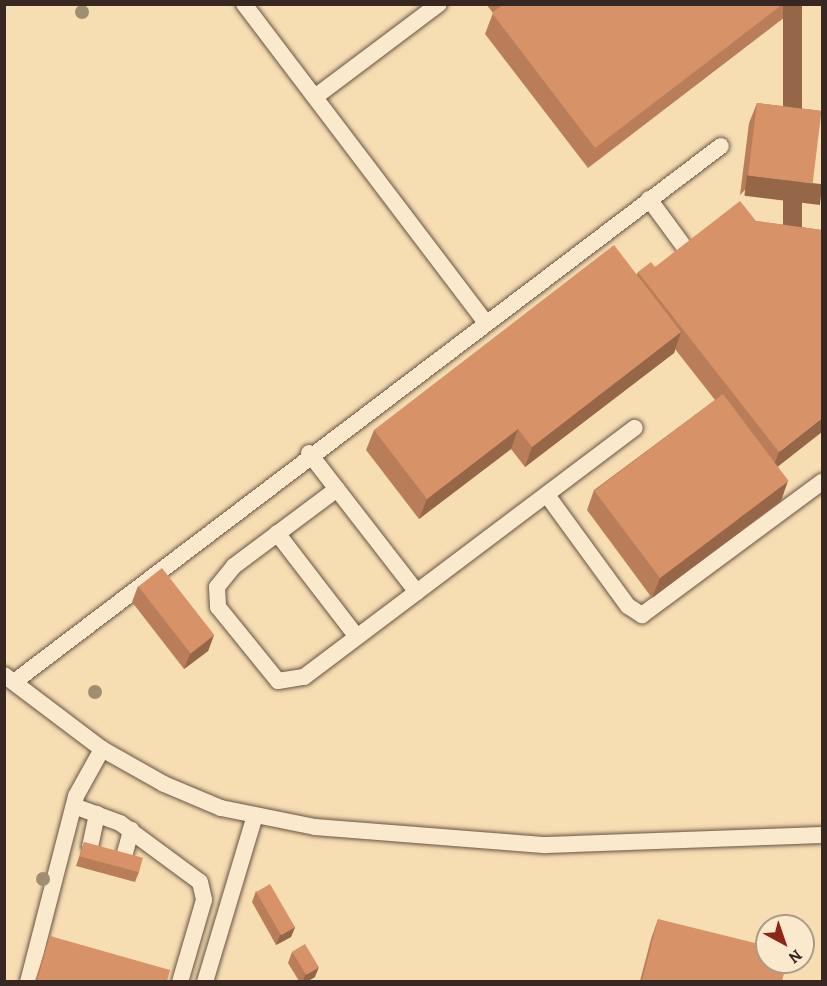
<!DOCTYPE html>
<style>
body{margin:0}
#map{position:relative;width:827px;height:986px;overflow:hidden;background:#f7ddb2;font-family:Alegreya,serif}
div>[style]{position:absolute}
.roads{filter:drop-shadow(0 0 2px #685444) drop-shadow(0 0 2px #685444)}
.minor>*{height:16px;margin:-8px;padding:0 8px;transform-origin:8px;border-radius:8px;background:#fae9cd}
.trees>*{width:14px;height:14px;margin:-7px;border-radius:50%;background:#a08e71}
.wall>*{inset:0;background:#b97e59}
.shaded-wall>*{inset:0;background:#966649;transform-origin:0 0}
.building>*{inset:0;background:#d79268;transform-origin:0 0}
span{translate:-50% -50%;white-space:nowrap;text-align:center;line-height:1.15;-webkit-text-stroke:4.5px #fae9cd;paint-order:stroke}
.frame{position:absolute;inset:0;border:6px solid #382720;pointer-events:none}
.north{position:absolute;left:755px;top:914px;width:60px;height:60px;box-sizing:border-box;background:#fae9cd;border:2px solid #ac9b88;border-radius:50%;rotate:140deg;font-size:16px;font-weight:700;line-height:24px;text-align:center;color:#382720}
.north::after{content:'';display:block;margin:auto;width:21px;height:27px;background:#8f2418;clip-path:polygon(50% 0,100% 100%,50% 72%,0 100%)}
</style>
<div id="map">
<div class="roads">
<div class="minor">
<div style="left:244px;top:4px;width:397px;rotate:52.8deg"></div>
<div style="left:315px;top:97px;width:155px;rotate:-36.9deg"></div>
<div style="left:649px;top:199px;width:56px;rotate:53.7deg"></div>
<div style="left:309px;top:453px;width:176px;rotate:52.2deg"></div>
<div style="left:337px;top:489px;width:129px;rotate:143.2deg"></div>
<div style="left:234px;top:566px;width:27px;rotate:129deg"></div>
<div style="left:217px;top:587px;width:20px;rotate:87deg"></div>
<div style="left:218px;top:607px;width:95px;rotate:51deg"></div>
<div style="left:278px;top:681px;width:26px;rotate:-9deg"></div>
<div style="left:304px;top:677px;width:414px;rotate:-37deg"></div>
<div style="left:547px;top:495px;width:137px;rotate:53.9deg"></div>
<div style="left:628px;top:606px;width:17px;rotate:33deg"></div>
<div style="left:642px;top:615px;width:224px;rotate:-36.5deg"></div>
<div style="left:277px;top:533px;width:131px;rotate:52.4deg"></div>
<div style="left:4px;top:675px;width:123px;rotate:37.1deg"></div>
<div style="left:102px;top:749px;width:71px;rotate:29.4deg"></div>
<div style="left:164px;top:784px;width:62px;rotate:22.8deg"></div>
<div style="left:221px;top:808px;width:96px;rotate:11.4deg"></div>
<div style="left:315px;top:827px;width:232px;rotate:4.5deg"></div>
<div style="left:546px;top:845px;width:276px;rotate:-2.1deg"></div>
<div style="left:14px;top:682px;width:887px;rotate:-37.17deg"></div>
<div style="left:74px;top:806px;width:49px;rotate:20.3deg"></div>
<div style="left:120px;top:823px;width:99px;rotate:36.4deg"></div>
<div style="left:200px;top:882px;width:18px;rotate:77deg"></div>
<div style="left:204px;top:900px;width:85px;rotate:106.3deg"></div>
<div style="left:90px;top:847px;width:34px;rotate:-78deg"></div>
<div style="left:125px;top:853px;width:24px;rotate:-75deg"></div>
<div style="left:28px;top:982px;width:192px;rotate:-75.5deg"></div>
<div style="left:76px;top:796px;width:54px;rotate:-61deg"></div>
<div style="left:205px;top:982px;width:174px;rotate:-73.3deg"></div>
</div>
</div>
<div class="trees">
<div style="left:82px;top:12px"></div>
<div style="left:95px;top:692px"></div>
<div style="left:43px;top:879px"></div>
</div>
<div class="wall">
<div style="clip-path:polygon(486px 4px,802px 4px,588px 168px,485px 34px,493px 13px)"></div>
<div style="clip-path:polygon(757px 103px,822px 111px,740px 195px,749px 123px)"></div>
<div style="clip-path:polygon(756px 221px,822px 230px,778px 467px,781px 501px,652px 598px,587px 510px,594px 490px,715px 400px,675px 349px,674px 353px,525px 467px,511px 449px,419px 519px,366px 450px,374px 430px,637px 274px,638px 272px,655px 267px)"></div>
<div style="clip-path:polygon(138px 586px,214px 635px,208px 651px,184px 669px,132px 602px)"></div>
<div style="clip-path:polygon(84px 842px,139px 872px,135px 882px,76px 866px)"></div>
<div style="clip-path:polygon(256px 891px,295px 927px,291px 937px,276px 945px,252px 902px)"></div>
<div style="clip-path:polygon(658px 919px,782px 981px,640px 981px,651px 939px)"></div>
<div style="clip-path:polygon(50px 936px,167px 981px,35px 981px,43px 956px)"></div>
<div style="clip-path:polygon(292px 952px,315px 977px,308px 981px,299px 981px,288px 963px)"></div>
</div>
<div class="shaded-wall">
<div style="left:783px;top:4px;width:19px;height:237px"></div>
<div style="left:747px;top:175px;width:76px;height:21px;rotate:7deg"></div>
<div style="clip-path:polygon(681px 332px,674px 353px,525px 467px,532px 447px)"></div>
<div style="clip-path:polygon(822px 418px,822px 432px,771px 472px,779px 452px)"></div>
<div style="clip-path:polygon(518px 429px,511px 449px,419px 519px,427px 499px)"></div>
<div style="clip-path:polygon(788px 481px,781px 501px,652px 598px,660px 578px)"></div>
<div style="clip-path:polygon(214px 635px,208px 651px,184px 669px,190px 654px)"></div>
<div style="clip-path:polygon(295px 927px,291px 937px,276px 945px,280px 935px)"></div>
<div style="clip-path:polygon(319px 967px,315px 977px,308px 981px,303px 981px,305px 975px)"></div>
</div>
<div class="building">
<div style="clip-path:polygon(504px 4px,783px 4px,595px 148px,492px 13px)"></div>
<div style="left:757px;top:103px;width:65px;height:73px;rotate:7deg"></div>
<div style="clip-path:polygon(740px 201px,756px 221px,822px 230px,822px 418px,779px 452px,638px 272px,651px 262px,655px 267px)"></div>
<div style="clip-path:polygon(614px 245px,681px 332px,532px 447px,518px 429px,427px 499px,374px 430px)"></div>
<div style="left:723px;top:394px;width:109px;height:161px;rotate:53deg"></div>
<div style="left:162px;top:568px;width:85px;height:30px;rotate:52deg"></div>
<div style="left:84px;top:842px;width:61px;height:15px;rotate:15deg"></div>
<div style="left:270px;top:884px;width:50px;height:16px;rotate:60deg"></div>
<div style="clip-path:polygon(658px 919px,767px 946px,767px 962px,787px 962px,782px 981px,642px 981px)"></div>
<div style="clip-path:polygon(50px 936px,170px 970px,167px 981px,37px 981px)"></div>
<div style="left:305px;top:944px;width:27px;height:15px;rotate:59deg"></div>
</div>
<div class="frame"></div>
<div class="north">N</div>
</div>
